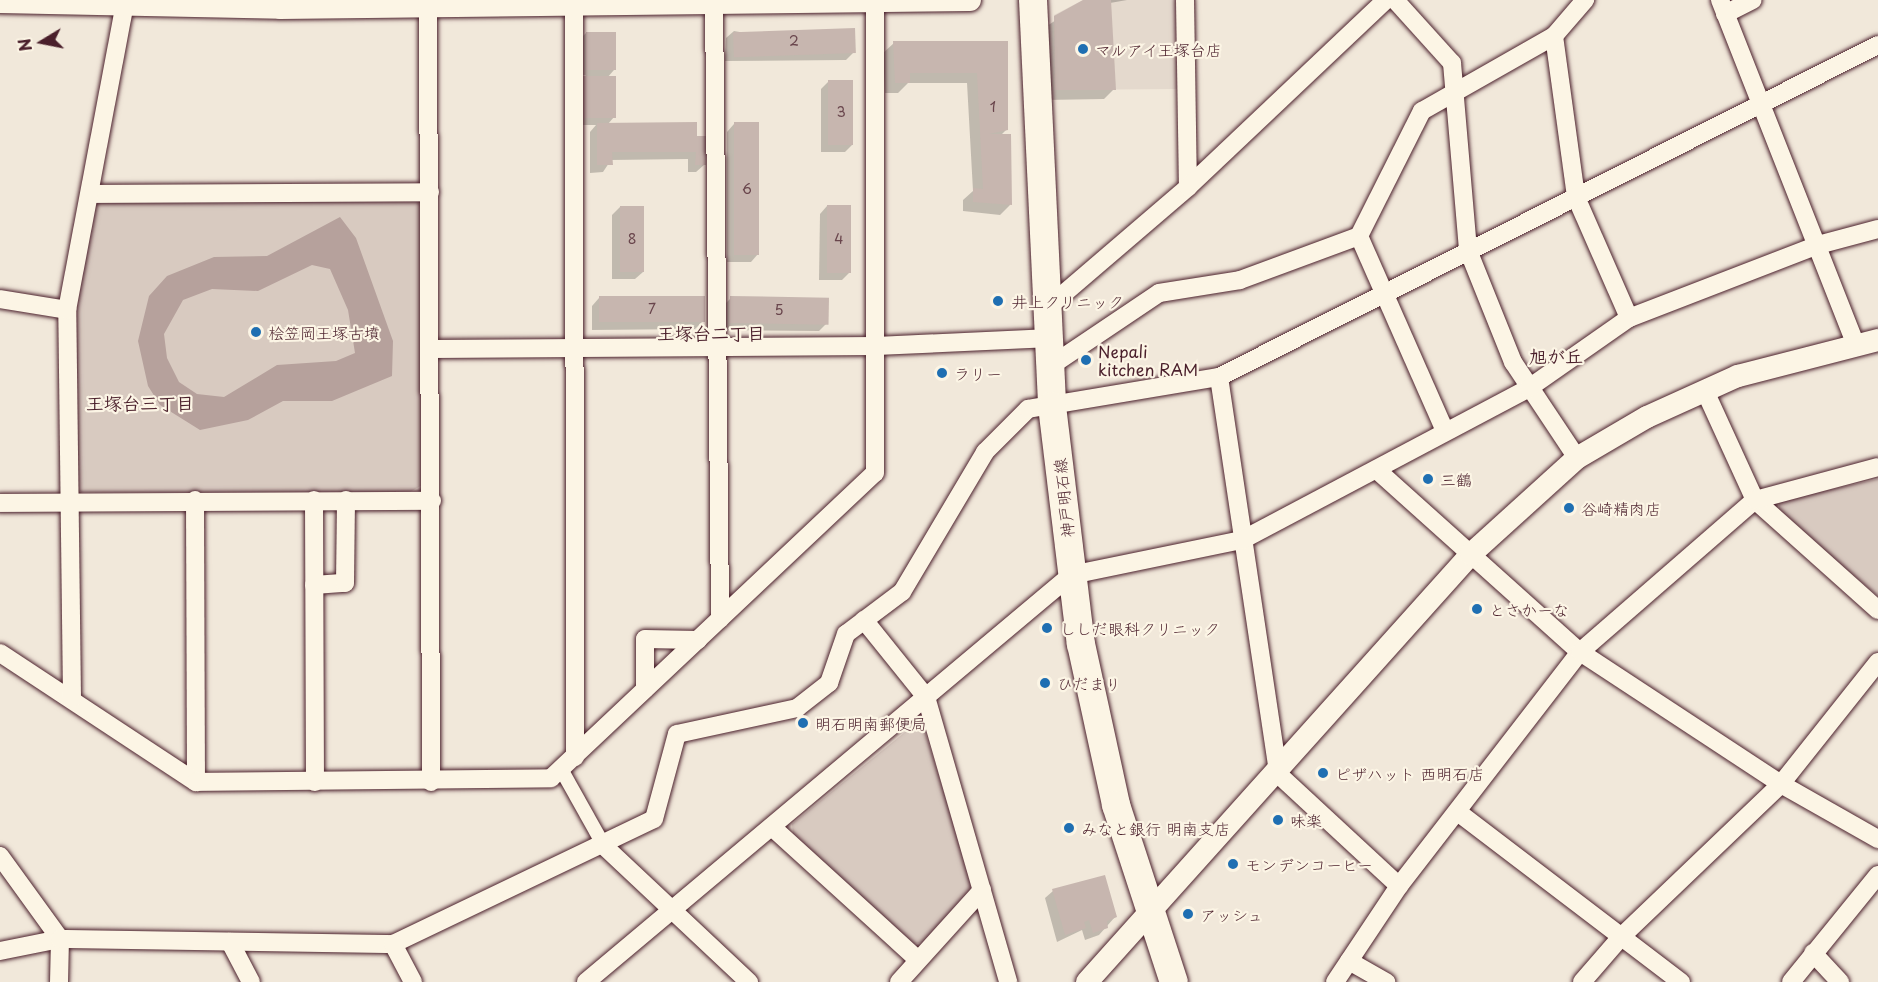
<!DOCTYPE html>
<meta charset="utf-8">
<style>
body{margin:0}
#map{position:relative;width:1878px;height:982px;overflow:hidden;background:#f1e8da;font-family:"Playpen Sans","Klee One",sans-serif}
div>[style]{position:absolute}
.built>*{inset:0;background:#e4d9cd}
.green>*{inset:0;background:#d8cac0}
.water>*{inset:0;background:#b6a19c}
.shadow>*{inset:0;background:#0003}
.building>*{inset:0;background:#c7b6af;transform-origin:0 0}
.roads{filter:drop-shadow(0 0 2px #4a1f2b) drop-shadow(0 0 2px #4a1f2b)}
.pedestrian>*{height:14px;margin:-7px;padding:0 7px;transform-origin:7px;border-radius:7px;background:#fcf5e5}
.minor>*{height:18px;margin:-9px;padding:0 9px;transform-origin:9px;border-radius:9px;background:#fcf5e5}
.tertiary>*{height:22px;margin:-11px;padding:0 11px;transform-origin:11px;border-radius:11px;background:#fcf5e5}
.primary>*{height:28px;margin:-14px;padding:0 14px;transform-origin:14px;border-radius:14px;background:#fcf5e5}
.dots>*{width:16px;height:16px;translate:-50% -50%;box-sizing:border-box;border:3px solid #fcf5e5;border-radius:50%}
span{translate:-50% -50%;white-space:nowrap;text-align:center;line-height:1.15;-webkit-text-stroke:4.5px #fcf5e5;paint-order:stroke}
.number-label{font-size:14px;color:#69454c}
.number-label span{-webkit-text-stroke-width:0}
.poi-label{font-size:16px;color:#4a1f2b}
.left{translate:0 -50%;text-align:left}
.street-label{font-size:16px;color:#4a1f2b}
.neighbourhood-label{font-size:18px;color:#4a1f2b;font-weight:700}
.north{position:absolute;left:12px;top:12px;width:60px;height:60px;-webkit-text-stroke:4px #fcf5e5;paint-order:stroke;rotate:260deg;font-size:16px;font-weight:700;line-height:24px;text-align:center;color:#4a1f2b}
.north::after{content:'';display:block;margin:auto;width:21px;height:27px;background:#4a1f2b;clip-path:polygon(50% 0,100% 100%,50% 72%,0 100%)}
</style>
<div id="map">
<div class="built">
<div style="clip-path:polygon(1083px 0,1175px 0,1178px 89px,1055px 90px,1054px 15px)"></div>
</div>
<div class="green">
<div style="clip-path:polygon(413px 197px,423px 209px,424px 484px,410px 492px,81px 492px,75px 483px,76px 315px,91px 207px,105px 200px)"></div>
<div style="clip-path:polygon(1878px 479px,1878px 596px,1779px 513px,1779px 501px)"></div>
<div style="clip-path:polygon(921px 719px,972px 882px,968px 894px,923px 942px,914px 944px,793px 834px,792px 824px)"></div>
</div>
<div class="water">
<div style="clip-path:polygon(evenodd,340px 217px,356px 238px,393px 341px,392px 376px,332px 401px,283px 401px,248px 420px,200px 430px,160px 405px,148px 386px,138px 341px,149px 296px,167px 276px,214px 257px,267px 256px,340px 217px,312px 265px,330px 269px,348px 310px,355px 353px,336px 361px,277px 365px,224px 397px,197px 394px,179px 382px,167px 358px,164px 334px,183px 300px,212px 289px,258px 291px,312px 265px)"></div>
</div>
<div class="shadow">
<div style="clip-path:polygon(1086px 0,1127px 0,1110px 3px,1114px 89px,1104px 99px,1045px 100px,1044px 28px)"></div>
<div style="clip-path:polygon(734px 31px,854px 52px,846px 60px,725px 61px,726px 38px)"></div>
<div style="clip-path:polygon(586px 33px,614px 70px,607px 78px,614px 117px,608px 124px,695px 137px,704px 165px,696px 172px,688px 172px,688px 159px,611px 160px,603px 172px,590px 173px,590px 132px,596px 125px,576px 125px,576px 85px,586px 75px,581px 75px,581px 38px)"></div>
<div style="clip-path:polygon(894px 43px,1006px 43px,1006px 130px,1001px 135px,1010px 205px,1000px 215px,963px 211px,963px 200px,973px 191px,967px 83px,908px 83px,898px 93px,885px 93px,883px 53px)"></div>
<div style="clip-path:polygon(829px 81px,853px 144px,845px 152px,821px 152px,821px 89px)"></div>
<div style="clip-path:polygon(734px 124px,758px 254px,751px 262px,727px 262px,727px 132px)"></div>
<div style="clip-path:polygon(827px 206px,849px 273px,842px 280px,819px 280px,820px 214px)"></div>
<div style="clip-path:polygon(620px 207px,643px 272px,635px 279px,612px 279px,612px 215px)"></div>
<div style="clip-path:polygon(599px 298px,703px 321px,695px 329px,592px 330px,592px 306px)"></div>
<div style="clip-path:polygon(731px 298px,827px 323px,819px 331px,723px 330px,723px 306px)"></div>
<div style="clip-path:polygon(1053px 891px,1115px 917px,1099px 935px,1085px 940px,1082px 930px,1057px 942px,1045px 898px)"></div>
</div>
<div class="building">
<div style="clip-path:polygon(1083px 0,1111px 0,1116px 90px,1055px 90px,1054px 16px)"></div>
<div style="left:855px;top:28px;width:25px;height:122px;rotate:88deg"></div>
<div style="left:586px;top:32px;width:30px;height:38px"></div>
<div style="clip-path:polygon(893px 41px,1008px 41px,1008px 130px,989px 134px,1011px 134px,1012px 205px,973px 202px,973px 188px,983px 189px,977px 73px,910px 73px,910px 83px,895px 83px)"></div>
<div style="left:583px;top:76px;width:33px;height:42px"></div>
<div style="left:828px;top:80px;width:25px;height:65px"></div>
<div style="clip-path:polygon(697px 122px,697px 136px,706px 136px,706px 165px,695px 165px,696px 152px,612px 152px,613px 165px,597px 165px,597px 123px)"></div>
<div style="left:734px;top:122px;width:25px;height:133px"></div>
<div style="left:827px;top:205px;width:24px;height:68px"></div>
<div style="left:620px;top:206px;width:24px;height:66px"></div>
<div style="left:705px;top:296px;width:26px;height:106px;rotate:90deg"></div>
<div style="left:730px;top:296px;width:99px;height:27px;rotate:1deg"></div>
<div style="clip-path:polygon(1105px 875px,1117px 917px,1107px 921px,1108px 928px,1093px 933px,1089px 920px,1084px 922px,1086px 928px,1065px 935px,1052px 889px)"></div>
</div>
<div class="roads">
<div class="pedestrian">
<div style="left:561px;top:769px;width:88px;rotate:60.8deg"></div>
</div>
<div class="minor">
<div style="left:428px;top:0;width:782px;rotate:89.78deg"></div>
<div style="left:574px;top:0;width:757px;rotate:89.92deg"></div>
<div style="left:714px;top:0;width:619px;rotate:89.44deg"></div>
<div style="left:1185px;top:0;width:187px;rotate:89.1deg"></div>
<div style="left:1395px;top:0;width:85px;rotate:47.9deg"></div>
<div style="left:1452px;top:63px;width:188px;rotate:85.1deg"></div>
<div style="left:1468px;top:250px;width:121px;rotate:68.1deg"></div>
<div style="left:1513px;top:362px;width:115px;rotate:56.3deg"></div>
<div style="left:1720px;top:0;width:371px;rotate:68.5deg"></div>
<div style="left:1725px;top:14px;width:31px;rotate:-27deg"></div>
<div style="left:1554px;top:36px;width:162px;rotate:82.2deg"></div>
<div style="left:1576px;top:197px;width:132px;rotate:66.3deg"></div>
<div style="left:91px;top:194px;width:339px;rotate:-0.3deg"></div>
<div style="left:1359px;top:236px;width:213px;rotate:66.2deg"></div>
<div style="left:0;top:299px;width:68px;rotate:9.3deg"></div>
<div style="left:1047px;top:308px;width:186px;rotate:-40.6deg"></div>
<div style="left:1188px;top:187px;width:272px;rotate:-43.4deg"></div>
<div style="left:432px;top:349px;width:444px;rotate:-0.4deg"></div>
<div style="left:876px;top:346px;width:175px;rotate:-2.6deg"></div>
<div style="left:1052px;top:365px;width:129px;rotate:-33.9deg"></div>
<div style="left:1159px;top:293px;width:82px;rotate:-9.1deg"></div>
<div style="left:1240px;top:280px;width:127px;rotate:-20.3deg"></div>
<div style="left:1359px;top:236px;width:140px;rotate:-63.3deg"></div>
<div style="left:1422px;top:111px;width:152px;rotate:-29.6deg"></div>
<div style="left:1554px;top:36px;width:48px;rotate:-49.3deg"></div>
<div style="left:1219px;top:377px;width:401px;rotate:81.5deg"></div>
<div style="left:1278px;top:774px;width:165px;rotate:42.8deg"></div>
<div style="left:1705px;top:391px;width:120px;rotate:65.4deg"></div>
<div style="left:1755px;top:500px;width:165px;rotate:41.8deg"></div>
<div style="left:1378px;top:471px;width:271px;rotate:41.9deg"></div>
<div style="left:1580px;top:652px;width:240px;rotate:33.3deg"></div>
<div style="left:1781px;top:784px;width:112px;rotate:29.6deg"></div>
<div style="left:195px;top:500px;width:282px;rotate:89.8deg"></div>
<div style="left:314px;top:500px;width:282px;rotate:89.8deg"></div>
<div style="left:0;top:503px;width:432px;rotate:-0.3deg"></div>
<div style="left:314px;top:585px;width:31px;rotate:-4deg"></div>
<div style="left:345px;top:583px;width:83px;rotate:-89.3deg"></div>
<div style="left:864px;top:620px;width:99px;rotate:51.2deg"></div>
<div style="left:926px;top:697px;width:297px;rotate:73.9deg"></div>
<div style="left:0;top:653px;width:235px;rotate:33.4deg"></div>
<div style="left:196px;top:782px;width:355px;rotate:-0.6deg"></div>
<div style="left:551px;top:778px;width:445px;rotate:-43.3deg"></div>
<div style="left:875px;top:473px;width:473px;rotate:-90deg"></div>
<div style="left:645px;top:689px;width:50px;rotate:-90deg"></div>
<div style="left:645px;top:639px;width:53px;rotate:1.1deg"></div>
<div style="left:72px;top:698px;width:388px;rotate:-90.7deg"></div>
<div style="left:67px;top:310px;width:306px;rotate:-79.3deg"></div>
<div style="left:1459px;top:813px;width:279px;rotate:37.3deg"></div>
<div style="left:772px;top:827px;width:197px;rotate:42.3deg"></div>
<div style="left:604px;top:846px;width:199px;rotate:43.2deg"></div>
<div style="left:0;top:856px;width:102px;rotate:54.1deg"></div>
<div style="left:60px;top:939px;width:43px;rotate:91.3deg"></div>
<div style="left:230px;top:942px;width:45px;rotate:62.3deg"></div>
<div style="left:393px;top:944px;width:289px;rotate:-25.6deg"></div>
<div style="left:654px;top:819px;width:88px;rotate:-74.9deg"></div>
<div style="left:677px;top:734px;width:123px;rotate:-12.2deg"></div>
<div style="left:797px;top:708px;width:41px;rotate:-38deg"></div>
<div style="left:829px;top:683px;width:52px;rotate:-70.9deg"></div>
<div style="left:846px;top:634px;width:70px;rotate:-36.9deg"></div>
<div style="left:902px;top:592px;width:163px;rotate:-59.3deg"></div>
<div style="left:985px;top:452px;width:61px;rotate:-45deg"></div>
<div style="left:1028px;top:409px;width:194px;rotate:-9.5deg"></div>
<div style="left:1219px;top:377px;width:738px;rotate:-26.74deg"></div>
<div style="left:0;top:951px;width:61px;rotate:-11.3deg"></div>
<div style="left:60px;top:939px;width:333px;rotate:0.9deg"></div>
<div style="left:393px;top:944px;width:43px;rotate:62.2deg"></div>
<div style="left:1813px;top:953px;width:40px;rotate:47deg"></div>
<div style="left:1349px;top:961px;width:43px;rotate:29.6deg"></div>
<div style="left:586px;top:982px;width:633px;rotate:-40deg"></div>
<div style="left:1071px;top:575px;width:175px;rotate:-11.6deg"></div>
<div style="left:1242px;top:540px;width:325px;rotate:-27.9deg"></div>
<div style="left:1529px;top:388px;width:122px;rotate:-35deg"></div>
<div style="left:1629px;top:318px;width:203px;rotate:-21.1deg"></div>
<div style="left:1818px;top:245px;width:62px;rotate:-14.9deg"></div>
<div style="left:899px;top:982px;width:124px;rotate:-47.9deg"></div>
<div style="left:1335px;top:982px;width:115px;rotate:-56.3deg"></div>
<div style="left:1399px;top:886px;width:296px;rotate:-52.3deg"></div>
<div style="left:1580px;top:652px;width:232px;rotate:-41deg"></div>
<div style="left:1755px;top:500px;width:127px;rotate:-15deg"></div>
<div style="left:1582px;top:982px;width:60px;rotate:-49.1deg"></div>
<div style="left:1621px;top:937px;width:221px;rotate:-43.7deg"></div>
<div style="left:1781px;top:784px;width:156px;rotate:-51.5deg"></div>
<div style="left:1791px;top:982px;width:138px;rotate:-50.9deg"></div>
</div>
<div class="tertiary">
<div style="left:0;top:2px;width:280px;rotate:1.2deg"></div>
<div style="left:280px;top:8px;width:690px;rotate:-0.66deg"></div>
<div style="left:1087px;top:982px;width:575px;rotate:-48.1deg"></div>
<div style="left:1471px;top:554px;width:143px;rotate:-42.2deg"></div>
<div style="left:1577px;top:458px;width:81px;rotate:-30.4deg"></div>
<div style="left:1647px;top:417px;width:100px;rotate:-24.3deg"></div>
<div style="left:1738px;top:376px;width:145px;rotate:-14.4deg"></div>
</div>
<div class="primary">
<div style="left:1033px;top:0;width:406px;rotate:87.3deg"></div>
<div style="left:1052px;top:406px;width:240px;rotate:83.1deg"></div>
<div style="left:1081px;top:644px;width:165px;rotate:77.7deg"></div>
<div style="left:1116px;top:805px;width:186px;rotate:71.9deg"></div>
</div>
</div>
<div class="dots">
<div style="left:1083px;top:49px;background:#1f6fb2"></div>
<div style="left:998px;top:301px;background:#1f6fb2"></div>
<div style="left:256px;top:332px;background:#1f6fb2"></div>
<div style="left:1086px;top:360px;background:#1f6fb2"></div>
<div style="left:942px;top:373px;background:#1f6fb2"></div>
<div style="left:1428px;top:479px;background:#1f6fb2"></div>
<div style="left:1569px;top:508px;background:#1f6fb2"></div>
<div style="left:1477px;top:609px;background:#1f6fb2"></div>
<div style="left:1047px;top:628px;background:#1f6fb2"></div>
<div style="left:1045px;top:683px;background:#1f6fb2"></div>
<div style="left:803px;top:723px;background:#1f6fb2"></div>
<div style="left:1323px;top:773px;background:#1f6fb2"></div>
<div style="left:1278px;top:820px;background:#1f6fb2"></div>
<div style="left:1069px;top:828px;background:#1f6fb2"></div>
<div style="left:1233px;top:864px;background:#1f6fb2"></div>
<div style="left:1188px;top:914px;background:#1f6fb2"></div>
</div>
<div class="number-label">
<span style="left:794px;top:41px">2</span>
<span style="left:993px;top:107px">1</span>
<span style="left:841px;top:112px">3</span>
<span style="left:747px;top:189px">6</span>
<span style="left:632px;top:239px">8</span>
<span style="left:839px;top:239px">4</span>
<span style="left:652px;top:309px">7</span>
<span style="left:779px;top:310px">5</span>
</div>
<div class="poi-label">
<span class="left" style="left:1095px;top:49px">マルアイ王塚台店</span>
<span class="left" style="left:1012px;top:301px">井上クリニック</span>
<span class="left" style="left:268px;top:332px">桧笠岡王塚古墳</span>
<span class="left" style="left:1098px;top:360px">Nepali<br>kitchen RAM</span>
<span class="left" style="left:954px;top:373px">ラリー</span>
<span class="left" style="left:1440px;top:479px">三鶴</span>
<span class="left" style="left:1581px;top:508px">谷崎精肉店</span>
<span class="left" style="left:1489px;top:609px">とさかーな</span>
<span class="left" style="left:1060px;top:628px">ししだ眼科クリニック</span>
<span class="left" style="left:1057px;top:683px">ひだまり</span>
<span class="left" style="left:815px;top:723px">明石明南郵便局</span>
<span class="left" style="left:1335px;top:773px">ピザハット 西明石店</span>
<span class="left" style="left:1290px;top:820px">味楽</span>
<span class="left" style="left:1081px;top:828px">みなと銀行 明南支店</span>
<span class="left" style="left:1245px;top:864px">モンデンコーヒー</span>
<span class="left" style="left:1200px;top:914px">アッシュ</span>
</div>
<div class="street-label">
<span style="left:1063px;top:498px;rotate:-96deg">神戸明石線</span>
</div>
<div class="neighbourhood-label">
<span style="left:711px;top:333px">王塚台二丁目</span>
<span style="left:1556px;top:356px">旭が丘</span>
<span style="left:140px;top:403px">王塚台三丁目</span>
</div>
<div class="north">N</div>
</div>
